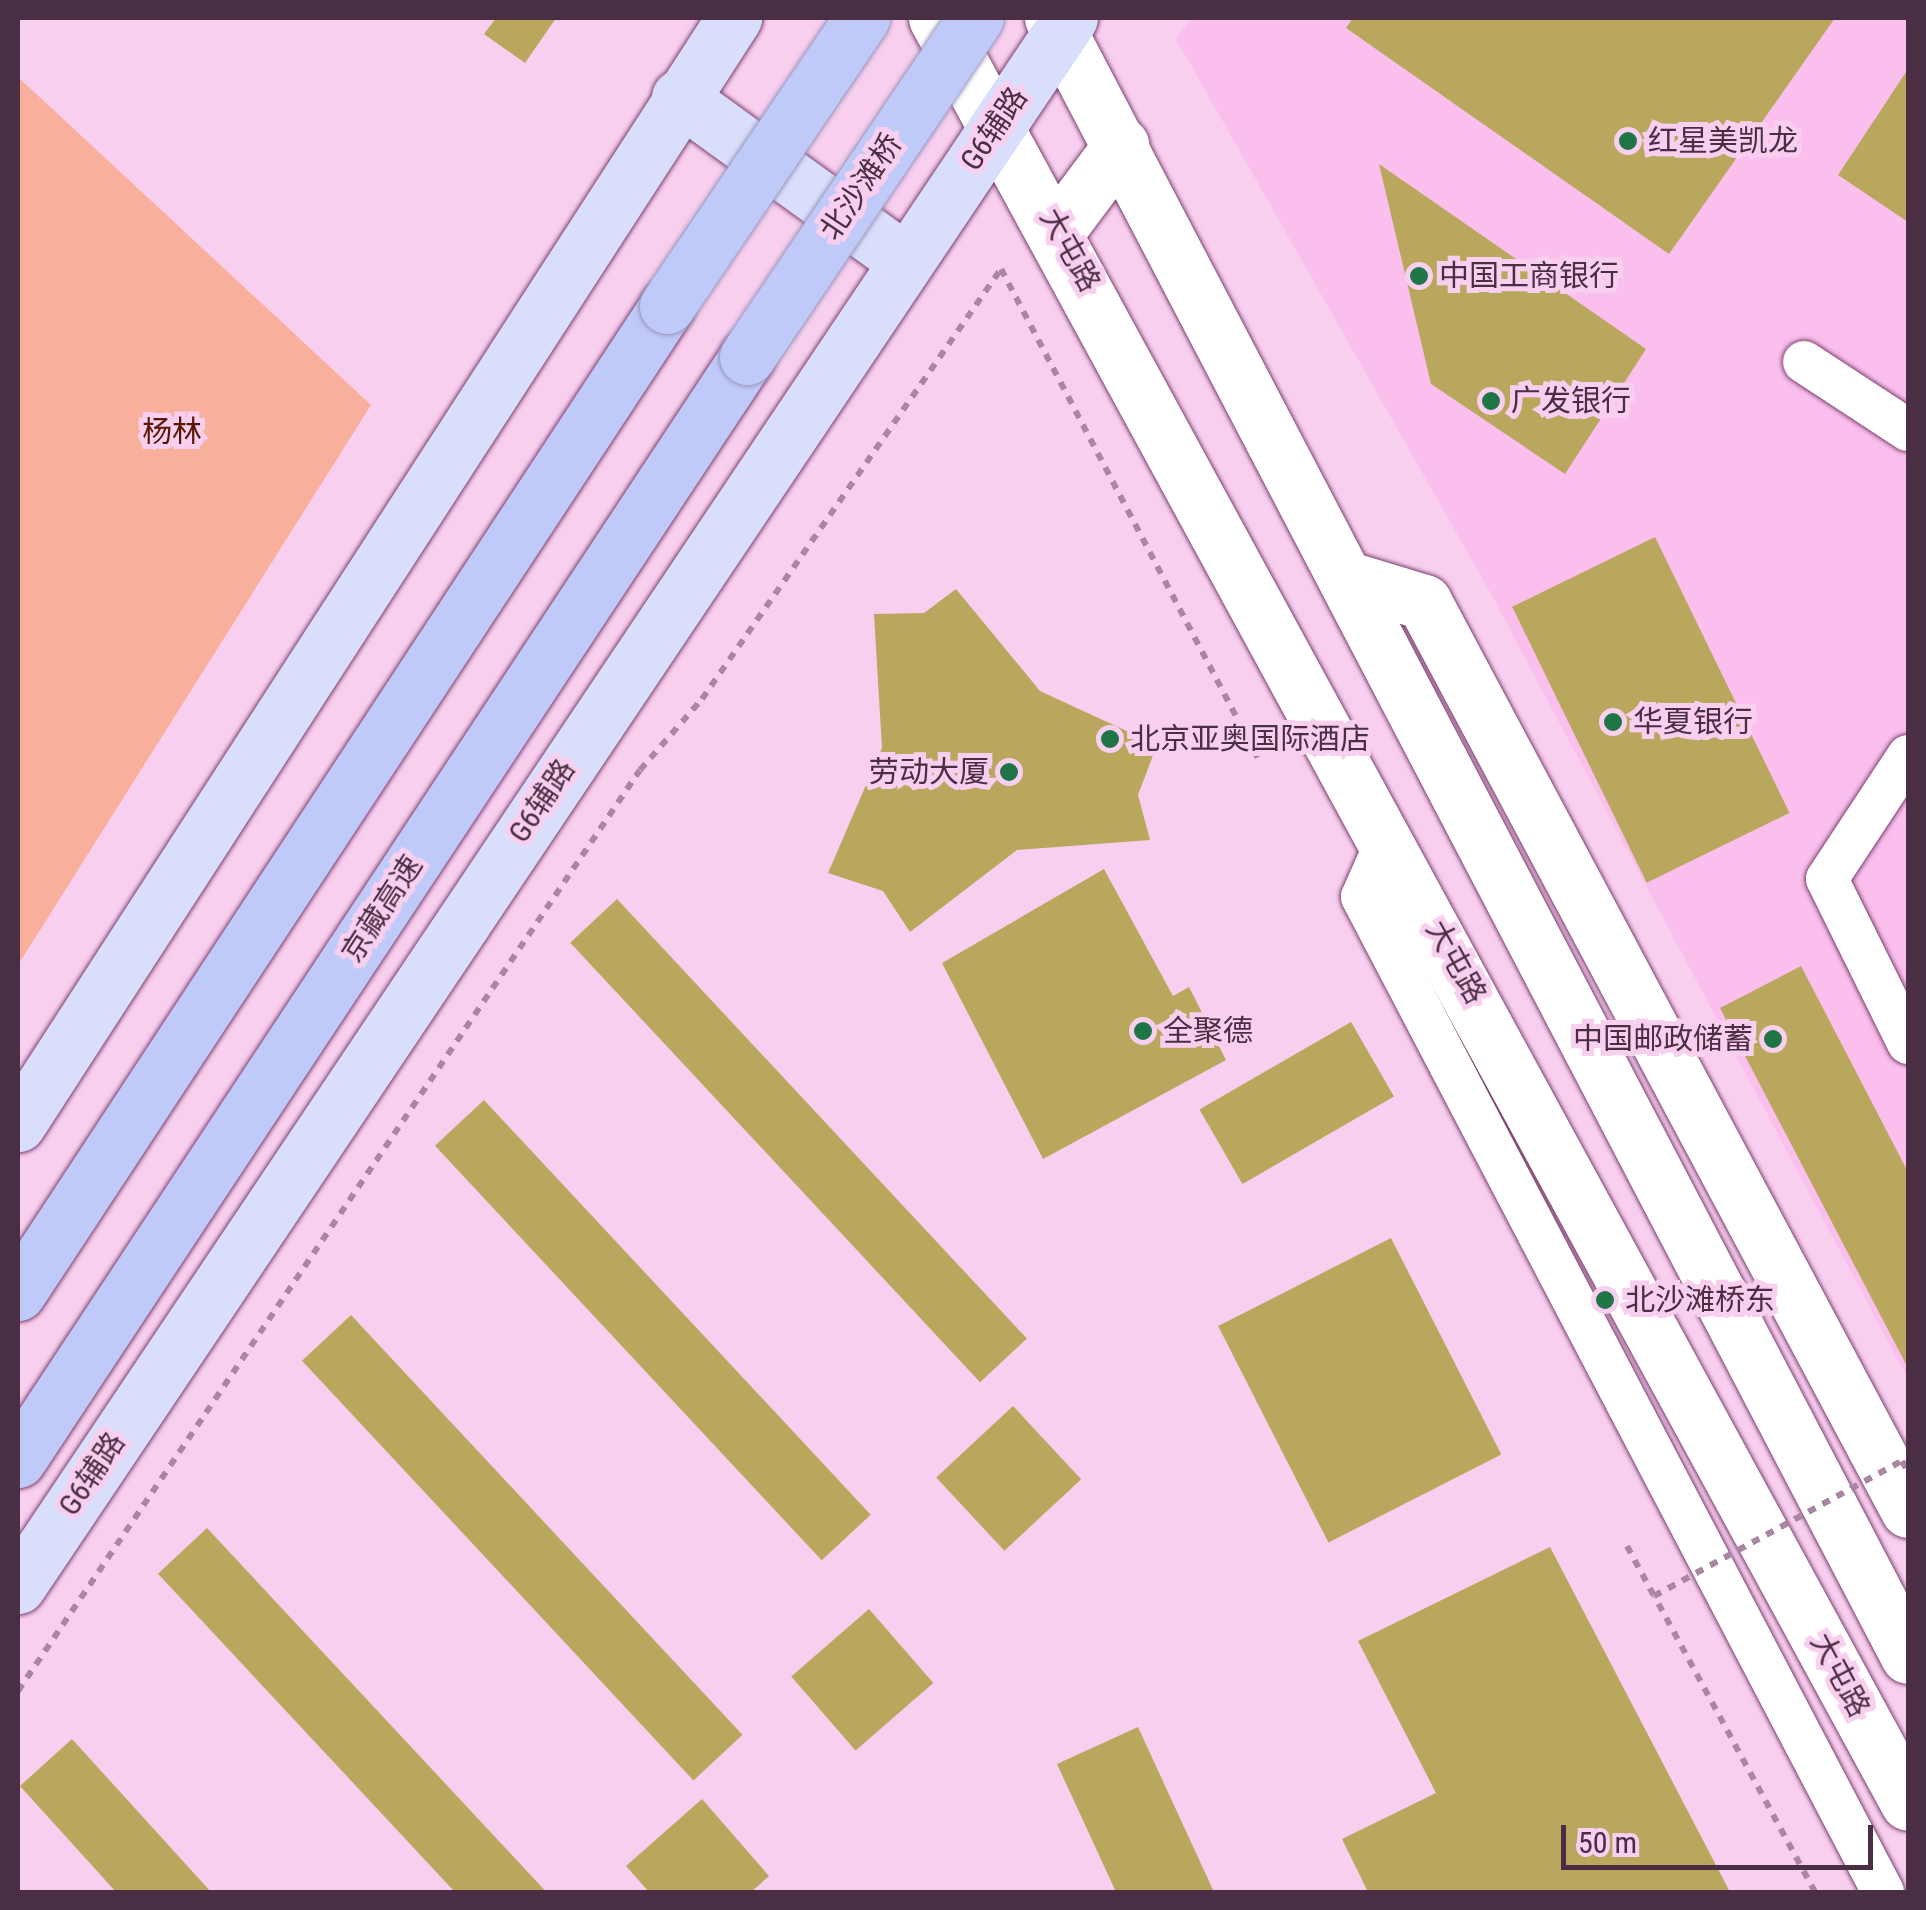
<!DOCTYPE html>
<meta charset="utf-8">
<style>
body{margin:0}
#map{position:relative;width:1926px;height:1910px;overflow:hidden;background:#f9cfef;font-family:"Roboto Condensed","Noto Sans SC",sans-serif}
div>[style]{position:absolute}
.built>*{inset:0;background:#fbbfed}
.green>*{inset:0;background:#f8b09d}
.building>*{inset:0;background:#baa75e;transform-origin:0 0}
.path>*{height:6px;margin-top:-3px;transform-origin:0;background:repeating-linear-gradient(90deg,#a986a1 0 8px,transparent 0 16px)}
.roads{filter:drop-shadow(0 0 2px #7b406f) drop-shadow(0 0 2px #7b406f)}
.street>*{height:42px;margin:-21px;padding:0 21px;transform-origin:21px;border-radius:21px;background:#fff}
.secondary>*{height:55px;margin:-27.5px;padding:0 27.5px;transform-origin:27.5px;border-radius:27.5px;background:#fff}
.primary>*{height:55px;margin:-27.5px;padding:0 27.5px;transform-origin:27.5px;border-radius:27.5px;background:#d9dffb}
.highway>*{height:55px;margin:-27.5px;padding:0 27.5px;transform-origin:27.5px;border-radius:27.5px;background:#c0caf8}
.path-bridge>*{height:6px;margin-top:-3px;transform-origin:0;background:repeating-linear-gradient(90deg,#a986a1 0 8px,transparent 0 16px)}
.bridges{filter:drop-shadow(0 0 2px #9794b9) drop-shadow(0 0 2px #9794b9)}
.highway-bridge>*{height:55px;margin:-27.5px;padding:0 27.5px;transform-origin:27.5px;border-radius:27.5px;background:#c0caf8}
.dots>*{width:28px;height:28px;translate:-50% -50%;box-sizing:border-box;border:5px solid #f9cfef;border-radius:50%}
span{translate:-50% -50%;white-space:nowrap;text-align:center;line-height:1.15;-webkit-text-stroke:10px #f9cfef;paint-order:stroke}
.street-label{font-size:30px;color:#4a2f44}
.poi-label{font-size:30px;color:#4a2f44}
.left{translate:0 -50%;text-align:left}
.right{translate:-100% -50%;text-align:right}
.park-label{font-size:30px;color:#591605}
.frame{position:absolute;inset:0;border:20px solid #4a2f44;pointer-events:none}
.scale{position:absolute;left:1561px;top:1825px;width:312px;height:45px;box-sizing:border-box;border:5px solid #4a2f44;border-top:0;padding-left:12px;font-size:30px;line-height:35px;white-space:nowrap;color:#4a2f44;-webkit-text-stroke:8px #f9cfef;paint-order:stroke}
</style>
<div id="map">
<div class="built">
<div style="clip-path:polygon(1191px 18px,1908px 18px,1908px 1379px,1490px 592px,1176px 39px)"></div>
</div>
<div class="green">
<div style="clip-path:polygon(18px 77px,371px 405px,18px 965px)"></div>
</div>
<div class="building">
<div style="clip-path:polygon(496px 18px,556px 18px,525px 63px,484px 34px)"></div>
<div style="clip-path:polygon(1353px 18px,1835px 18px,1669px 254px,1346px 28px)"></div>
<div style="clip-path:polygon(1908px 69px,1908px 222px,1838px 175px)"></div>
<div style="clip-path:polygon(1379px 164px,1646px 349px,1565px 474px,1431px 384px)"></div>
<div style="left:1655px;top:537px;width:307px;height:159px;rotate:64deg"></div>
<div style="clip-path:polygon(956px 589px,1040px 691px,1157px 745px,1138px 795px,1150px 840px,1017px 850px,910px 932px,883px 891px,828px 873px,882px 748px,874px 614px,924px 613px)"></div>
<div style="clip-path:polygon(1104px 869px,1173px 996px,1189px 987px,1226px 1060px,1043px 1159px,942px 963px)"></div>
<div style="left:617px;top:899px;width:601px;height:64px;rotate:47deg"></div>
<div style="clip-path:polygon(1801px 966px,1908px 1172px,1908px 1368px,1720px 1008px)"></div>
<div style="left:1351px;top:1022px;width:86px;height:175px;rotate:60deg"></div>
<div style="left:484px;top:1100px;width:567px;height:67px;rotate:47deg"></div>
<div style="left:1391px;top:1238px;width:243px;height:194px;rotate:63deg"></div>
<div style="left:351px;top:1315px;width:574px;height:67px;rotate:47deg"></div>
<div style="left:1013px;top:1406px;width:100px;height:105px;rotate:47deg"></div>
<div style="left:207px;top:1528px;width:499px;height:67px;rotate:47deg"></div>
<div style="clip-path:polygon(1550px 1547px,1730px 1892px,1368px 1892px,1342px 1839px,1436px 1793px,1358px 1641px)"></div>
<div style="left:869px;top:1609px;width:98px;height:103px;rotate:49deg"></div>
<div style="clip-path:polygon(1138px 1727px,1214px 1892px,1116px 1892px,1057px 1764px)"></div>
<div style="clip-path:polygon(72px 1739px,211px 1892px,116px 1892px,20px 1786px)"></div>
<div style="clip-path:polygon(702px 1799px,769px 1876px,751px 1892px,649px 1892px,626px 1866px)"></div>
</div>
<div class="path">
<div style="left:1627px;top:1546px;width:57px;rotate:61.6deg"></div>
<div style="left:18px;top:1691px;width:1111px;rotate:-55.97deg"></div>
<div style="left:640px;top:770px;width:94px;rotate:-48.9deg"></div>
<div style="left:702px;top:699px;width:524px;rotate:-55.19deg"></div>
<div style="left:1001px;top:269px;width:552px;rotate:62.28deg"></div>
</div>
<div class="roads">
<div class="street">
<div style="left:1804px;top:362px;width:124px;rotate:33.2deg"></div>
<div style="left:1908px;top:756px;width:147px;rotate:123.4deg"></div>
<div style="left:1827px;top:879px;width:183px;rotate:63.7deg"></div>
<div style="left:1388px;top:838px;width:64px;rotate:113.8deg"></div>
<div style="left:1362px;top:897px;width:1123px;rotate:62.36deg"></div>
</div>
<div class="secondary">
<div style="left:936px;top:18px;width:2032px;rotate:61.43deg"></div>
<div style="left:1052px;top:18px;width:1848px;rotate:62.41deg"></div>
<div style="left:1059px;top:228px;width:104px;rotate:-53.2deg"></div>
<div style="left:1345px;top:578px;width:83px;rotate:16.9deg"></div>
<div style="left:1424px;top:602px;width:1029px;rotate:61.94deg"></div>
</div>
<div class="primary">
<div style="left:679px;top:97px;width:278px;rotate:35.9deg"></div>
<div style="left:18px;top:1124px;width:1318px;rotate:-57.08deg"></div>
<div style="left:18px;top:1586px;width:1888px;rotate:-56.14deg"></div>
</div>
<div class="highway">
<div style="left:18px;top:1293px;width:1181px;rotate:-56.67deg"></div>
<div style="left:18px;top:1460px;width:1322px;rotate:-56.54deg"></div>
</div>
</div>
<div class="path-bridge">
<div style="left:1815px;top:1892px;width:337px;rotate:-118.5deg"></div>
<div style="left:1654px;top:1596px;width:282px;rotate:-28.6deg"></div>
<div style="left:1902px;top:1461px;width:13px;rotate:61deg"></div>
</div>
<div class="bridges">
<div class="highway-bridge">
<div style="left:667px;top:306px;width:348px;rotate:-55.9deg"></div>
<div style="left:747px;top:357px;width:409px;rotate:-56deg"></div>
</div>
</div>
<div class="dots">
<div style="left:1628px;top:141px;background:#207547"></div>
<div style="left:1419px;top:276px;background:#207547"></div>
<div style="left:1491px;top:401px;background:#207547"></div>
<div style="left:1613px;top:722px;background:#207547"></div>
<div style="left:1110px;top:739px;background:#207547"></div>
<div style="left:1009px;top:772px;background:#207547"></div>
<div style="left:1143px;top:1031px;background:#207547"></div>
<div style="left:1773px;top:1039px;background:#207547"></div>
<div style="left:1605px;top:1300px;background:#207547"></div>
</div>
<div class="street-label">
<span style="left:994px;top:129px;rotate:-56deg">G6辅路</span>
<span style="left:861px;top:187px;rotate:-56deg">北沙滩桥</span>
<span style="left:1070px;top:250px;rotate:61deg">大屯路</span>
<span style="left:542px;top:801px;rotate:-56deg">G6辅路</span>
<span style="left:382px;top:909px;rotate:-57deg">京藏高速</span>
<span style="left:1456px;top:962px;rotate:61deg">大屯路</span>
<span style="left:92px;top:1474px;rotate:-56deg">G6辅路</span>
<span style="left:1840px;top:1675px;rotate:62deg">大屯路</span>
</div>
<div class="poi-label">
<span class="left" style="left:1648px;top:141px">红星美凯龙</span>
<span class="left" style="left:1439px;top:276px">中国工商银行</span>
<span class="left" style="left:1511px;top:401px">广发银行</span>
<span class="left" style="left:1633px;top:722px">华夏银行</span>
<span class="left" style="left:1130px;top:739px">北京亚奥国际酒店</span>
<span class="right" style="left:989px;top:772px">劳动大厦</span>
<span class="left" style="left:1163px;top:1031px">全聚德</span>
<span class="right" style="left:1753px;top:1039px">中国邮政储蓄</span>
<span class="left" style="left:1625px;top:1300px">北沙滩桥东</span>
</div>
<div class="park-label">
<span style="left:172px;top:432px">杨林</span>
</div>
<div class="frame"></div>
<div class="scale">50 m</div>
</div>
